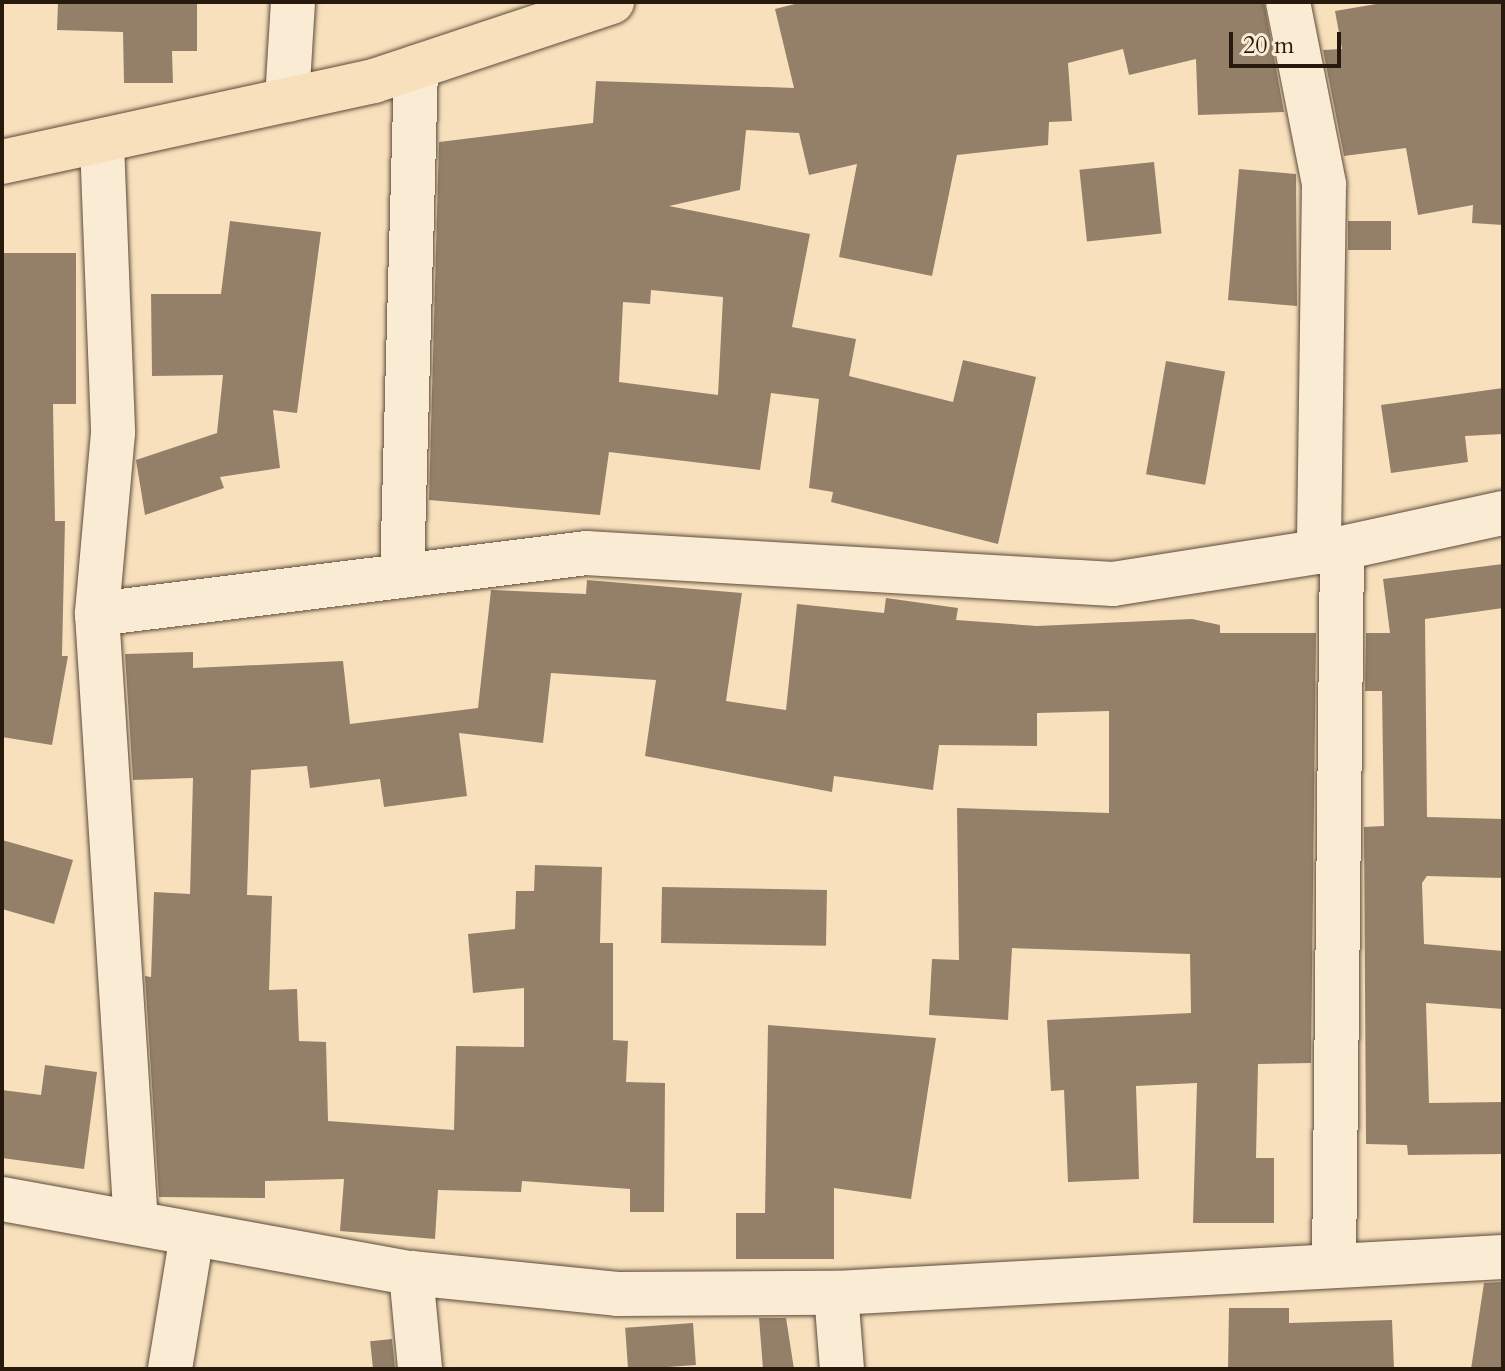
<!DOCTYPE html>
<style>
body{margin:0}
#map{position:relative;width:1505px;height:1371px;overflow:hidden;background:#f8e0bd;font-family:Cardo,serif}
div>[style]{position:absolute}
.building>*{inset:0;background:#948069;transform-origin:0 0}
.roads{filter:drop-shadow(0 0 2px #5c4b39) drop-shadow(0 0 2px #5c4b39)}
.minor>*{height:44px;margin:-22px;padding:0 22px;transform-origin:22px;border-radius:22px;background:#faebd4}
.major>*{height:44px;margin:-22px;padding:0 22px;transform-origin:22px;border-radius:22px;background:#f8e0bd}
span{translate:-50% -50%;white-space:nowrap;text-align:center;line-height:1.15;-webkit-text-stroke:7px #faebd4;paint-order:stroke}
.frame{position:absolute;inset:0;border:4px solid #28190d;pointer-events:none}
.scale{position:absolute;left:1229px;top:32px;width:112px;height:36px;box-sizing:border-box;border:4px solid #28190d;border-top:0;padding-left:10px;font-size:24px;line-height:28px;white-space:nowrap;color:#28190d;-webkit-text-stroke:6px #faebd4;paint-order:stroke}
</style>
<div id="map">
<div class="building">
<div style="clip-path:polygon(58px 2px,197px 2px,197px 51px,172px 51px,173px 83px,124px 83px,123px 32px,57px 30px)"></div>
<div style="clip-path:polygon(evenodd,803px 2px,1264px 2px,1284px 112px,1198px 115px,1196px 59px,1129px 75px,1123px 49px,1068px 63px,1072px 121px,1049px 122px,1048px 145px,957px 155px,932px 276px,839px 257px,857px 164px,809px 175px,799px 133px,746px 130px,740px 190px,669px 206px,810px 234px,792px 327px,856px 339px,849px 376px,953px 402px,963px 360px,1036px 377px,998px 544px,831px 502px,833px 492px,809px 488px,819px 399px,771px 393px,760px 470px,609px 452px,600px 515px,429px 500px,439px 142px,593px 123px,596px 81px,794px 88px,775px 9px,803px 2px,651px 290px,723px 297px,718px 395px,619px 382px,623px 302px,650px 304px,651px 290px)"></div>
<div style="clip-path:polygon(1388px 2px,1501px 2px,1503px 225px,1472px 223px,1473px 205px,1418px 215px,1406px 148px,1344px 156px,1323px 50px,1342px 49px,1335px 11px)"></div>
<div style="left:1154px;top:162px;width:72px;height:75px;rotate:84deg"></div>
<div style="clip-path:polygon(1239px 169px,1296px 174px,1297px 306px,1228px 300px)"></div>
<div style="clip-path:polygon(230px 221px,321px 232px,297px 413px,273px 410px,280px 468px,220px 477px,224px 488px,145px 515px,136px 460px,217px 433px,223px 375px,152px 376px,151px 294px,221px 294px)"></div>
<div style="left:1391px;top:221px;width:29px;height:43px;rotate:90deg"></div>
<div style="clip-path:polygon(2px 253px,76px 253px,76px 404px,53px 404px,55px 521px,65px 521px,62px 656px,68px 656px,52px 745px,2px 737px)"></div>
<div style="left:1166px;top:361px;width:60px;height:115px;rotate:10deg"></div>
<div style="clip-path:polygon(1503px 388px,1503px 434px,1465px 436px,1468px 462px,1391px 473px,1381px 405px)"></div>
<div style="clip-path:polygon(1503px 564px,1503px 608px,1425px 619px,1427px 817px,1503px 819px,1503px 878px,1427px 876px,1422px 883px,1424px 944px,1503px 951px,1503px 1009px,1426px 1003px,1429px 1103px,1503px 1102px,1503px 1154px,1408px 1155px,1407px 1145px,1366px 1144px,1364px 827px,1384px 826px,1382px 691px,1365px 691px,1366px 633px,1390px 633px,1383px 579px)"></div>
<div style="clip-path:polygon(587px 580px,742px 593px,726px 701px,786px 710px,797px 604px,884px 613px,886px 598px,958px 608px,956px 620px,1037px 626px,1192px 619px,1220px 625px,1220px 633px,1316px 633px,1311px 1063px,1258px 1064px,1256px 1158px,1274px 1158px,1274px 1223px,1193px 1223px,1197px 1083px,1136px 1086px,1139px 1179px,1068px 1182px,1064px 1090px,1051px 1091px,1047px 1020px,1191px 1013px,1190px 954px,1012px 948px,1008px 1020px,929px 1015px,932px 959px,959px 960px,957px 808px,1109px 813px,1109px 711px,1037px 713px,1037px 746px,939px 745px,933px 790px,834px 776px,832px 792px,645px 756px,656px 680px,551px 673px,543px 743px,459px 733px,467px 796px,384px 807px,380px 779px,310px 788px,307px 766px,251px 770px,247px 895px,272px 896px,269px 990px,297px 989px,299px 1041px,326px 1042px,328px 1121px,454px 1130px,456px 1046px,524px 1047px,524px 988px,473px 993px,468px 934px,515px 929px,516px 891px,534px 891px,535px 865px,602px 867px,600px 943px,613px 943px,613px 1040px,628px 1041px,626px 1082px,665px 1083px,664px 1212px,630px 1212px,630px 1189px,522px 1181px,521px 1192px,438px 1190px,435px 1239px,340px 1231px,344px 1179px,265px 1181px,265px 1198px,159px 1197px,145px 976px,151px 977px,154px 892px,190px 894px,193px 778px,133px 780px,125px 654px,193px 652px,193px 668px,343px 661px,350px 724px,478px 708px,491px 590px,586px 594px)"></div>
<div style="clip-path:polygon(2px 840px,73px 860px,54px 924px,2px 909px)"></div>
<div style="left:662px;top:887px;width:165px;height:56px;rotate:1deg"></div>
<div style="clip-path:polygon(768px 1025px,936px 1038px,911px 1199px,834px 1188px,834px 1259px,736px 1259px,736px 1213px,765px 1213px)"></div>
<div style="clip-path:polygon(45px 1065px,97px 1072px,84px 1169px,2px 1158px,2px 1090px,41px 1095px)"></div>
<div style="clip-path:polygon(1503px 1282px,1503px 1369px,1471px 1369px,1484px 1283px)"></div>
<div style="clip-path:polygon(1229px 1308px,1289px 1308px,1289px 1323px,1392px 1320px,1394px 1369px,1228px 1369px)"></div>
<div style="clip-path:polygon(759px 1318px,786px 1318px,794px 1369px,763px 1369px)"></div>
<div style="left:693px;top:1323px;width:42px;height:68px;rotate:86deg"></div>
<div style="left:392px;top:1339px;width:30px;height:22px;rotate:84deg"></div>
</div>
<div class="roads">
<div class="minor">
<div style="left:1288px;top:2px;width:186px;rotate:78.8deg"></div>
<div style="left:1324px;top:184px;width:368px;rotate:90.8deg"></div>
<div style="left:287px;top:100px;width:98px;rotate:-86.5deg"></div>
<div style="left:102px;top:143px;width:290px;rotate:87.8deg"></div>
<div style="left:113px;top:433px;width:182px;rotate:95.1deg"></div>
<div style="left:97px;top:614px;width:610px;rotate:86.34deg"></div>
<div style="left:402px;top:576px;width:509px;rotate:-88.42deg"></div>
<div style="left:97px;top:614px;width:493px;rotate:-7.1deg"></div>
<div style="left:586px;top:553px;width:528px;rotate:3.37deg"></div>
<div style="left:1113px;top:584px;width:232px;rotate:-8.9deg"></div>
<div style="left:1342px;top:548px;width:165px;rotate:-12.3deg"></div>
<div style="left:2px;top:1199px;width:416px;rotate:10.3deg"></div>
<div style="left:411px;top:1273px;width:207px;rotate:5.8deg"></div>
<div style="left:617px;top:1294px;width:219px;rotate:-0.3deg"></div>
<div style="left:836px;top:1293px;width:668px;rotate:-3.09deg"></div>
<div style="left:1334px;top:1265px;width:717px;rotate:-89.36deg"></div>
<div style="left:411px;top:1273px;width:96px;rotate:84.6deg"></div>
<div style="left:836px;top:1293px;width:76px;rotate:85.5deg"></div>
<div style="left:170px;top:1369px;width:136px;rotate:-80.7deg"></div>
</div>
<div class="major">
<div style="left:2px;top:162px;width:381px;rotate:-12.3deg"></div>
<div style="left:374px;top:81px;width:251px;rotate:-18.4deg"></div>
</div>
</div>
<div class="frame"></div>
<div class="scale">20 m</div>
</div>
